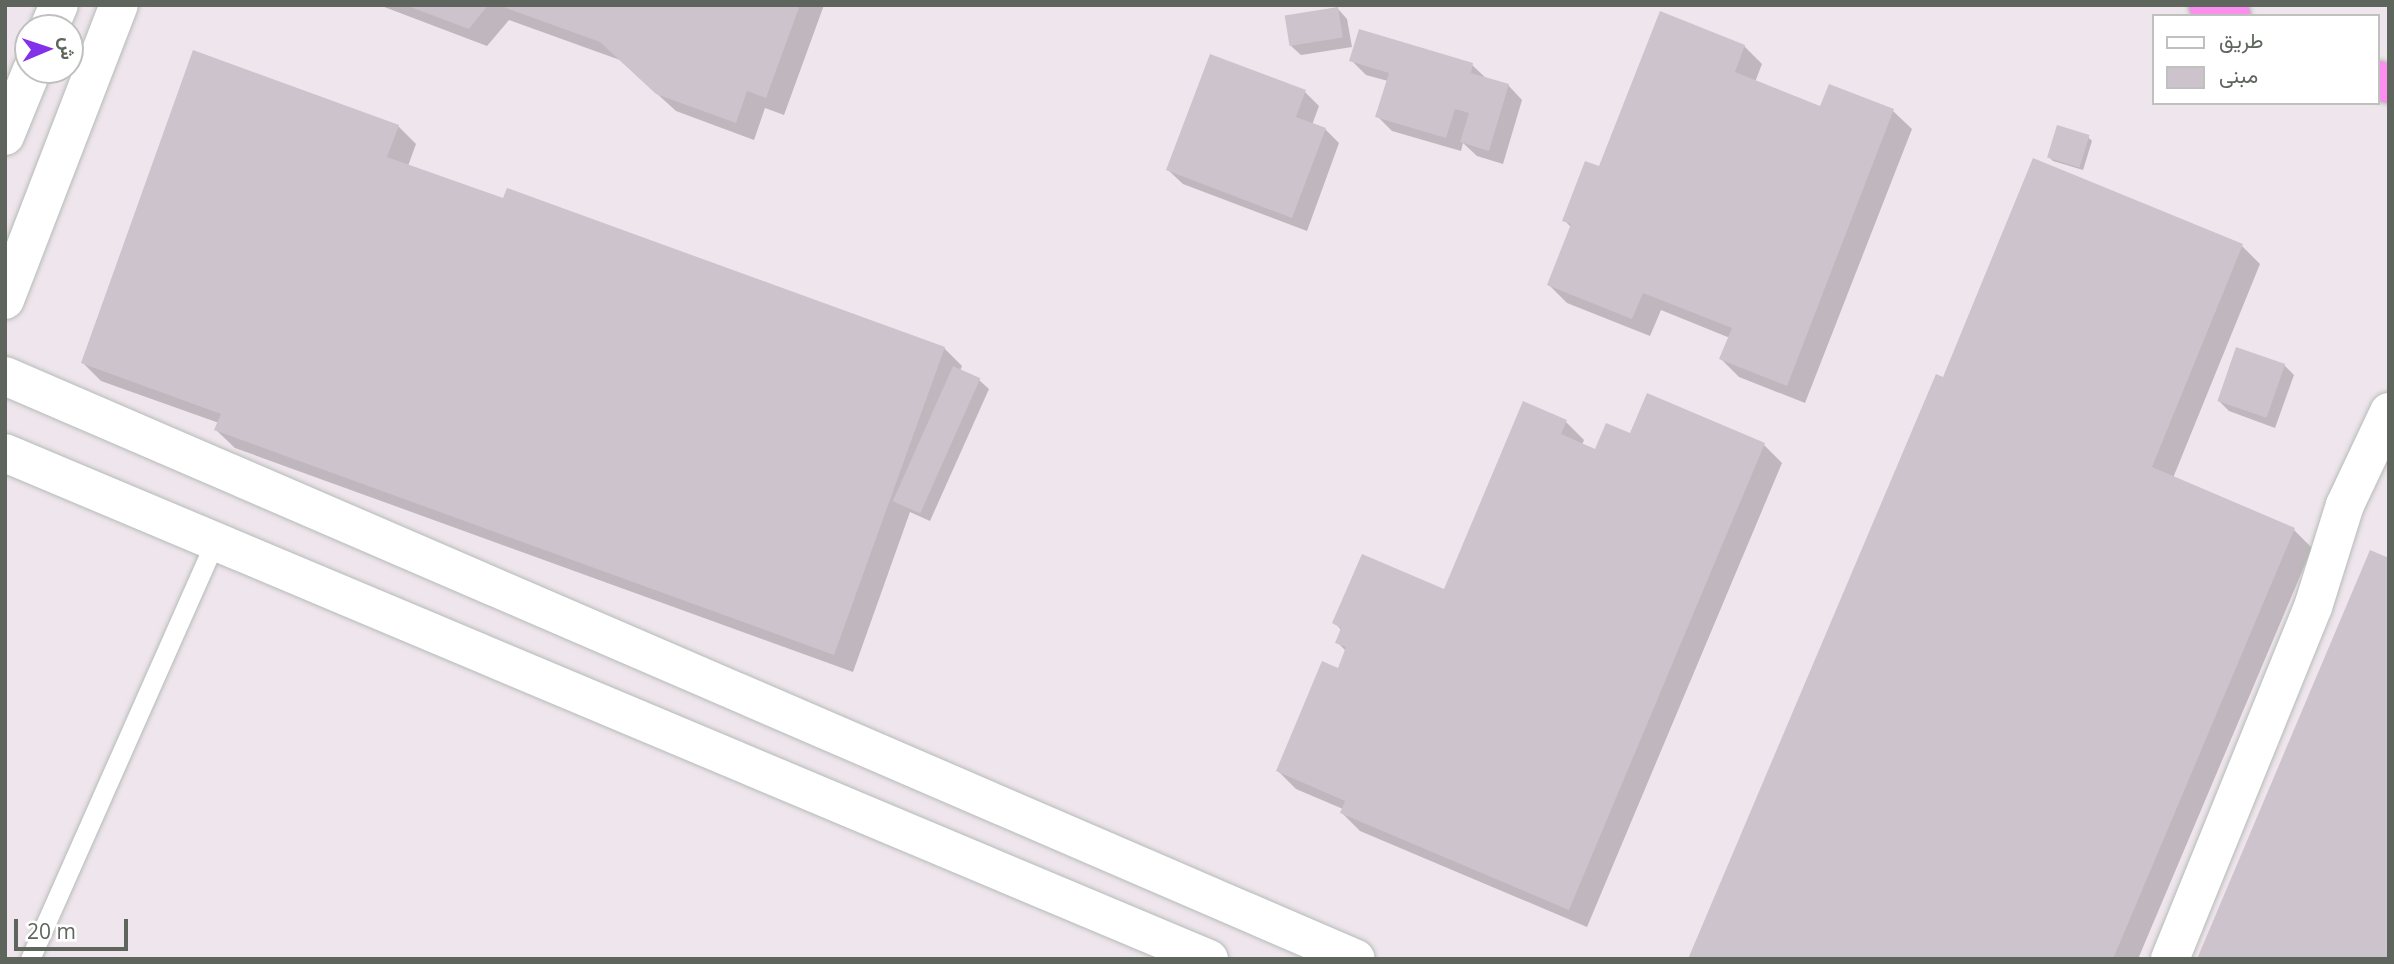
<!DOCTYPE html>
<meta charset="utf-8">
<style>
body{margin:0}
#map{position:relative;width:2394px;height:964px;overflow:hidden;background:#efe5ed;font-family:"Open Sans",Vazirmatn,sans-serif}
div>[style]{position:absolute}
.shadow>*{inset:0;background:#0003}
.building>*{inset:0;background:#cdc3cc;transform-origin:0 0}
.roads{filter:drop-shadow(0 0 2px #b5bcb5) drop-shadow(0 0 2px #b5bcb5)}
.service>*{height:19px;margin:-9.5px;padding:0 9.5px;transform-origin:9.5px;border-radius:9.5px;background:#fff}
.minor>*{height:38px;margin:-19px;padding:0 19px;transform-origin:19px;border-radius:19px;background:#fff}
.secondary>*{height:38px;margin:-19px;padding:0 19px;transform-origin:19px;border-radius:19px;background:#fff}
.motorway>*{height:38px;margin:-19px;padding:0 19px;transform-origin:19px;border-radius:19px;background:#fd8ef0}
span{translate:-50% -50%;white-space:nowrap;text-align:center;line-height:1.15;-webkit-text-stroke:5px #fff;paint-order:stroke}
.frame{position:absolute;inset:0;border:7px solid #5d655c;pointer-events:none}
.legend{position:absolute;left:2152px;top:14px;width:228px;height:91px;box-sizing:border-box;background:#fff;border:2px solid #bec1be;margin:0;padding:9px 12px;list-style:none;font-size:21px;color:#5d655c}
.legend li{display:flex;align-items:center;gap:14px;height:35px}
.legend b{width:35px;border:2px solid #bec1be}
.north{position:absolute;left:14px;top:14px;width:70px;height:70px;box-sizing:border-box;background:#fff;border:2px solid #bec1be;border-radius:50%;rotate:88deg;font-size:19px;font-weight:700;line-height:28px;text-align:center;color:#5d655c}
.north::after{content:'';display:block;margin:auto;width:24px;height:32px;background:#8330ea;clip-path:polygon(50% 0,100% 100%,50% 72%,0 100%)}
.scale{position:absolute;left:14px;top:919px;width:114px;height:32px;box-sizing:border-box;border:4px solid #5d655c;border-top:0;padding-left:9px;font-size:21px;line-height:24px;white-space:nowrap;color:#5d655c;-webkit-text-stroke:5px #fff;paint-order:stroke}
</style>
<div id="map">
<div class="shadow">
<div style="clip-path:polygon(379px 5px,824px 5px,784px 115px,765px 108px,754px 140px,676px 111px,620px 60px,509px 20px,487px 46px)"></div>
<div style="clip-path:polygon(1338px 9px,1347px 19px,1352px 47px,1301px 55px,1291px 46px)"></div>
<div style="clip-path:polygon(1744px 46px,1762px 64px,1755px 82px,1821px 109px,1830px 86px,1893px 111px,1912px 129px,1805px 403px,1739px 377px,1721px 359px,1730px 338px,1661px 310px,1650px 336px,1567px 303px,1549px 285px,1571px 227px,1564px 220px,1600px 169px)"></div>
<div style="clip-path:polygon(1351px 60px,1472px 65px,1487px 79px,1508px 85px,1522px 100px,1503px 164px,1477px 156px,1463px 143px,1461px 151px,1392px 131px,1377px 116px,1388px 81px,1366px 75px)"></div>
<div style="clip-path:polygon(1305px 92px,1319px 106px,1312px 125px,1325px 129px,1339px 143px,1307px 231px,1183px 184px,1168px 170px)"></div>
<div style="clip-path:polygon(398px 126px,416px 144px,408px 166px,944px 348px,962px 366px,960px 371px,979px 380px,989px 389px,930px 521px,910px 512px,853px 672px,235px 448px,216px 430px,219px 423px,101px 381px,83px 363px)"></div>
<div style="clip-path:polygon(2088px 137px,2092px 141px,2083px 170px,2053px 161px,2048px 156px)"></div>
<div style="clip-path:polygon(2242px 246px,2260px 264px,2173px 478px,2294px 530px,2312px 548px,2138px 959px,1690px 959px,1944px 380px)"></div>
<div style="clip-path:polygon(2284px 365px,2294px 375px,2275px 428px,2229px 411px,2219px 401px)"></div>
<div style="clip-path:polygon(1524px 404px,1566px 422px,1584px 440px,1582px 445px,1596px 451px,1631px 436px,1764px 445px,1782px 463px,1587px 927px,1360px 831px,1342px 813px,1343px 809px,1296px 789px,1278px 771px,1339px 671px,1346px 651px,1337px 642px,1342px 631px,1335px 623px,1445px 591px)"></div>
</div>
<div class="building">
<div style="clip-path:polygon(405px 5px,488px 5px,469px 29px)"></div>
<div style="clip-path:polygon(498px 5px,800px 5px,766px 98px,747px 91px,736px 123px,656px 94px,600px 42px)"></div>
<div style="left:1338px;top:7px;width:31px;height:54px;rotate:81deg"></div>
<div style="clip-path:polygon(1660px 11px,1745px 45px,1735px 72px,1820px 106px,1829px 84px,1894px 109px,1787px 386px,1719px 359px,1732px 328px,1643px 293px,1632px 319px,1547px 285px,1571px 224px,1562px 221px,1585px 161px,1599px 166px)"></div>
<div style="clip-path:polygon(1359px 29px,1473px 63px,1471px 73px,1509px 84px,1489px 151px,1460px 142px,1469px 113px,1455px 109px,1446px 138px,1375px 117px,1389px 73px,1349px 61px)"></div>
<div style="clip-path:polygon(193px 50px,399px 125px,387px 157px,503px 198px,507px 188px,945px 347px,834px 655px,214px 430px,221px 414px,81px 363px)"></div>
<div style="clip-path:polygon(1210px 54px,1306px 90px,1296px 117px,1326px 128px,1292px 218px,1166px 170px)"></div>
<div style="left:2057px;top:125px;width:34px;height:34px;rotate:17deg"></div>
<div style="clip-path:polygon(2033px 158px,2243px 244px,2152px 467px,2295px 528px,2113px 959px,1688px 959px,1936px 374px,1943px 377px)"></div>
<div style="left:2236px;top:347px;width:52px;height:57px;rotate:19deg"></div>
<div style="left:953px;top:366px;width:30px;height:148px;rotate:24deg"></div>
<div style="clip-path:polygon(1647px 393px,1765px 443px,1569px 910px,1340px 813px,1345px 801px,1276px 771px,1322px 661px,1338px 668px,1346px 647px,1335px 643px,1341px 628px,1332px 623px,1362px 554px,1444px 589px,1523px 401px,1567px 420px,1561px 434px,1595px 449px,1606px 423px,1630px 433px)"></div>
<div style="clip-path:polygon(2370px 550px,2389px 558px,2389px 959px,2197px 959px)"></div>
</div>
<div class="roads">
<div class="service">
<div style="left:30px;top:959px;width:457px;rotate:-66.1deg"></div>
</div>
<div class="minor">
<div style="left:5px;top:376px;width:1471px;rotate:23.34deg"></div>
<div style="left:5px;top:453px;width:1306px;rotate:22.8deg"></div>
<div style="left:2170px;top:959px;width:380px;rotate:-67.9deg"></div>
<div style="left:2313px;top:607px;width:107px;rotate:-72.6deg"></div>
<div style="left:2345px;top:505px;width:103px;rotate:-64.7deg"></div>
</div>
<div class="secondary">
<div style="left:49px;top:28px;width:25px;rotate:-67deg"></div>
<div style="left:5px;top:136px;width:71px;rotate:-67.8deg"></div>
<div style="left:5px;top:300px;width:316px;rotate:-68.9deg"></div>
</div>
<div class="motorway">
<div style="left:2208px;top:5px;width:26px;rotate:25deg"></div>
<div style="left:2378px;top:80px;width:12px;rotate:20deg"></div>
</div>
</div>
<div class="frame"></div>
<ul class="legend">
<li><b style="height:9px;background:#fff"></b>طريق</li>
<li><b style="height:19px;background:#cdc3cc"></b>مبنى</li>
</ul>
<div class="north">ش</div>
<div class="scale">20 m</div>
</div>
